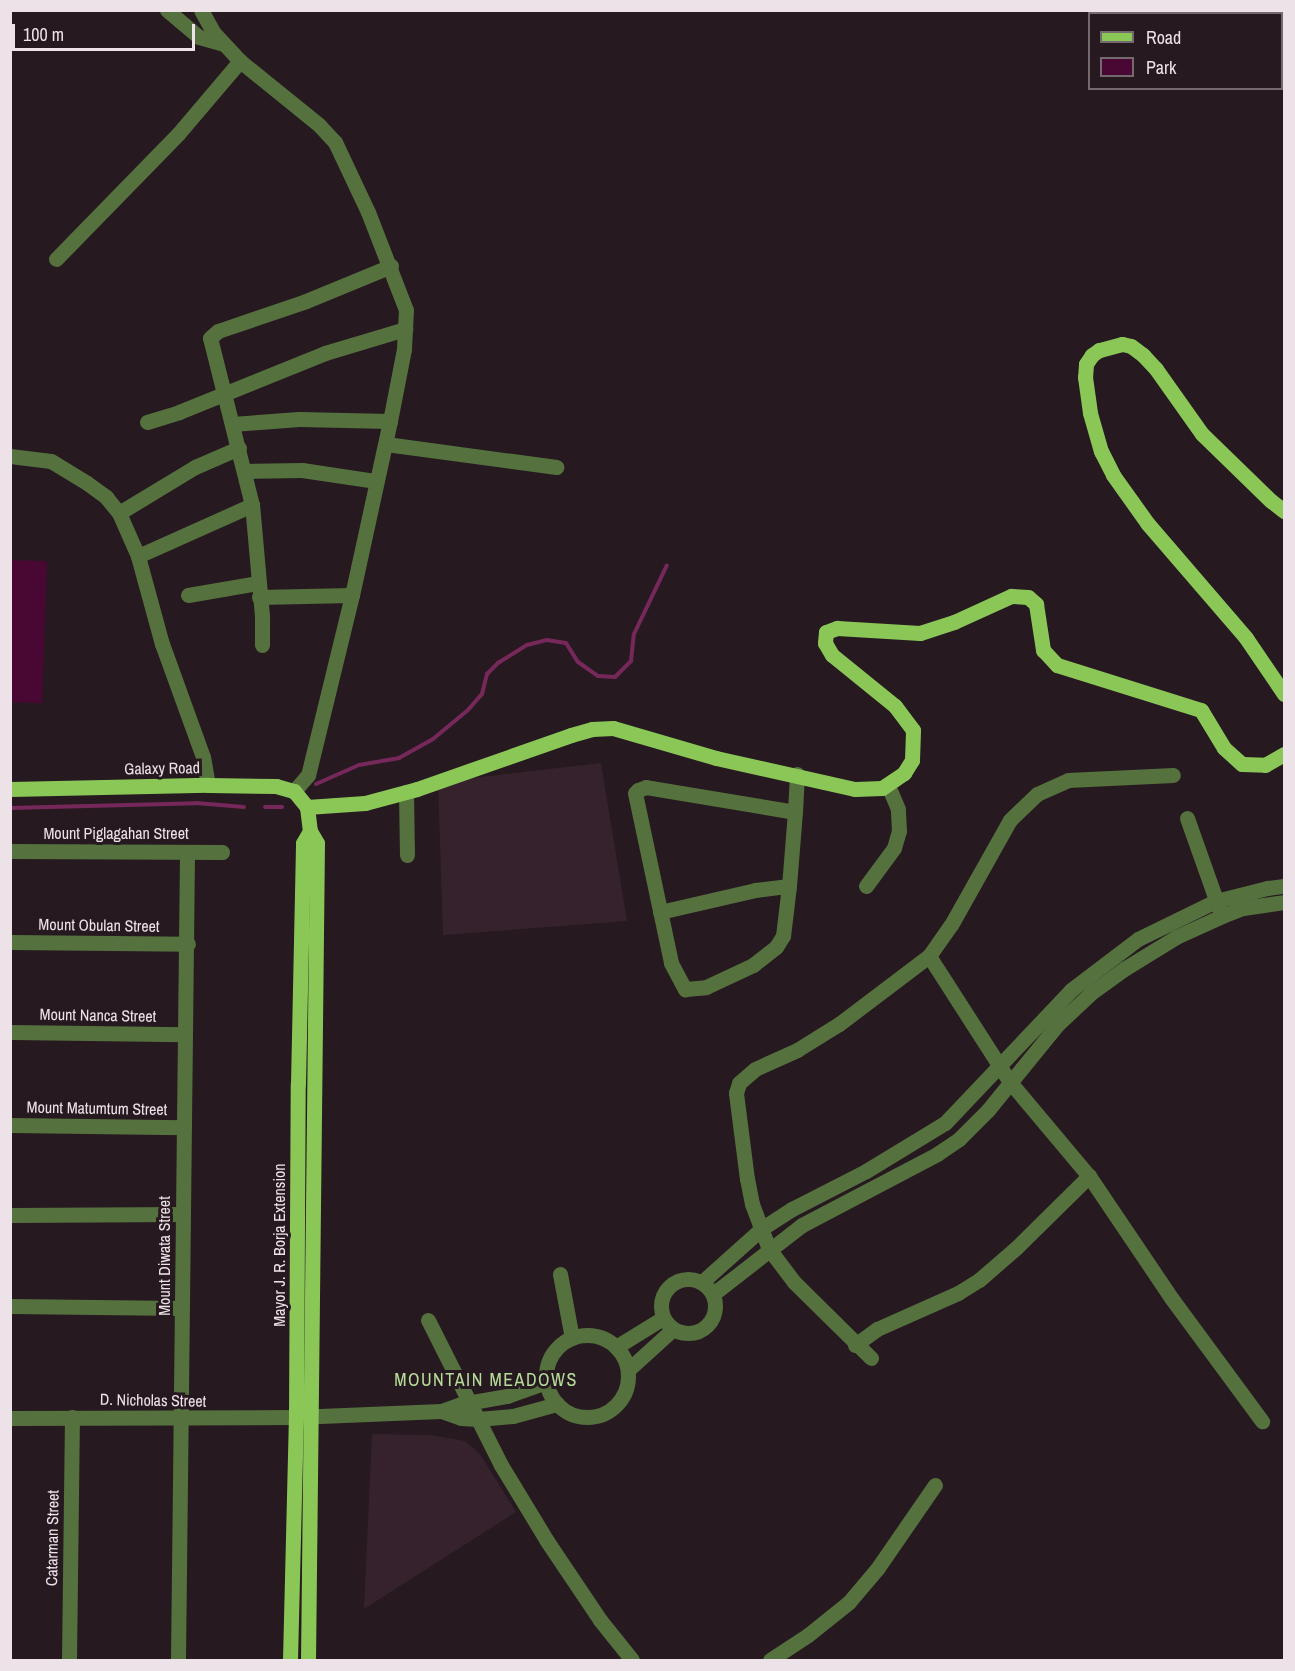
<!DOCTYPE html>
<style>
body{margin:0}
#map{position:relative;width:1295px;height:1671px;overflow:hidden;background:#261920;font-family:"Archivo Narrow",sans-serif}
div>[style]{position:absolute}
.built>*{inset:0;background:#35222c}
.green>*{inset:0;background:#490834;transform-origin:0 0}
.stream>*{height:4px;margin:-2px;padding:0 2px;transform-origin:2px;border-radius:2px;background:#77285a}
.minor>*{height:15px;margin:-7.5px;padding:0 7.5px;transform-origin:7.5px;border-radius:7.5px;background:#55713e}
.minor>.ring{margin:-7.5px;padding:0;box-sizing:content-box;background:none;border:15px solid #55713e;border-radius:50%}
.major>*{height:15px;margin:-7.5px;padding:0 7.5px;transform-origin:7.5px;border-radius:7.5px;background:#8bc757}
span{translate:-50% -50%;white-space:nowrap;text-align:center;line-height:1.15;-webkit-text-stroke:6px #261920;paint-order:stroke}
.street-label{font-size:16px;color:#ece2e7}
.neighbourhood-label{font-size:18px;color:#b5dc98;letter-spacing:1.5px}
.frame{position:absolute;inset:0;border:12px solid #ece2e7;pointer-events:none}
.legend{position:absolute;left:1088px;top:12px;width:195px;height:78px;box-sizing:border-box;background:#261920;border:2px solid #756970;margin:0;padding:8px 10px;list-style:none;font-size:18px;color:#ece2e7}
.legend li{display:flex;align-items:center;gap:12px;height:30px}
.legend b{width:30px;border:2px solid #756970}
.scale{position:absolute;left:12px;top:24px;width:183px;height:27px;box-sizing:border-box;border:3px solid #ece2e7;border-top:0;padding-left:8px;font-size:18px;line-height:21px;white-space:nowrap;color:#ece2e7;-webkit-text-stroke:4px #261920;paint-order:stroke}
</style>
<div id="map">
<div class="built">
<div style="clip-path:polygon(601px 763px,627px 921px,443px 935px,438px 782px)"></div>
<div style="clip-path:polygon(372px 1434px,430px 1435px,465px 1441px,480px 1454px,516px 1512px,364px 1609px)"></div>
</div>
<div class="green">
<div style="left:11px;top:560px;width:36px;height:142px;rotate:2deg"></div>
</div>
<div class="stream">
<div style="left:316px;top:784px;width:47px;rotate:-23.8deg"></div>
<div style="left:359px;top:765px;width:41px;rotate:-9.9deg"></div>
<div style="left:399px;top:758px;width:39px;rotate:-29deg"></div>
<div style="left:433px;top:739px;width:45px;rotate:-39.6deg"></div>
<div style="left:468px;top:710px;width:21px;rotate:-49deg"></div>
<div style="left:482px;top:694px;width:21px;rotate:-76deg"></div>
<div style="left:487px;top:674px;width:16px;rotate:-45deg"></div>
<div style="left:498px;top:663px;width:34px;rotate:-32deg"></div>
<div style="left:527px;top:645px;width:21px;rotate:-14deg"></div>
<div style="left:547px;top:640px;width:19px;rotate:9deg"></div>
<div style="left:566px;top:643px;width:22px;rotate:58deg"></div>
<div style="left:578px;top:662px;width:24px;rotate:35deg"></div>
<div style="left:598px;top:676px;width:17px;rotate:3deg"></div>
<div style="left:615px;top:677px;width:23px;rotate:-45deg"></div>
<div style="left:631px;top:661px;width:27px;rotate:-84deg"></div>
<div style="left:634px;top:634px;width:76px;rotate:-64.4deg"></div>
<div style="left:265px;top:807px;width:17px"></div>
<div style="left:10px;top:808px;width:186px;rotate:-1.5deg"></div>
<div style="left:196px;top:803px;width:48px;rotate:4.8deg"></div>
</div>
<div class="minor">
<div style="left:167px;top:10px;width:42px;rotate:40.2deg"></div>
<div style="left:199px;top:37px;width:25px;rotate:16deg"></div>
<div style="left:201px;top:10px;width:26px;rotate:61deg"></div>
<div style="left:214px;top:33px;width:38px;rotate:47deg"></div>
<div style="left:240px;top:61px;width:102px;rotate:39deg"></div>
<div style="left:319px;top:125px;width:23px;rotate:47deg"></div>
<div style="left:335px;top:142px;width:77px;rotate:64.8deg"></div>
<div style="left:368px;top:212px;width:105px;rotate:68.8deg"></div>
<div style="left:406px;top:310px;width:39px;rotate:93deg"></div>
<div style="left:404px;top:349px;width:73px;rotate:101deg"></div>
<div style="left:390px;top:421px;width:178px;rotate:102.3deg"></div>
<div style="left:352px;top:595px;width:185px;rotate:103.7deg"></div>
<div style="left:308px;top:775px;width:21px;rotate:131deg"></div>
<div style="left:56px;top:259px;width:175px;rotate:-45.7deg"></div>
<div style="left:178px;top:134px;width:96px;rotate:-49.7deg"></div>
<div style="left:147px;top:422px;width:34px;rotate:-17deg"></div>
<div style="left:179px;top:412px;width:157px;rotate:-22deg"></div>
<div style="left:325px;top:353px;width:84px;rotate:-16.7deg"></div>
<div style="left:232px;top:424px;width:67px;rotate:-4.3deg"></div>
<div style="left:299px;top:419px;width:91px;rotate:1.3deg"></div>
<div style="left:386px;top:444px;width:172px;rotate:7.7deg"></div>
<div style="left:10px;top:456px;width:41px;rotate:7deg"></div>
<div style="left:51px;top:461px;width:42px;rotate:31.4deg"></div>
<div style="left:87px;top:483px;width:24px;rotate:36deg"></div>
<div style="left:106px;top:497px;width:21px;rotate:51deg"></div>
<div style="left:245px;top:471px;width:57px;rotate:-1deg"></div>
<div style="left:302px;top:470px;width:75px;rotate:8.5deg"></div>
<div style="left:138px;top:556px;width:125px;rotate:-24.1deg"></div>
<div style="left:188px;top:595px;width:71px;rotate:-9.7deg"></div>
<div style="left:259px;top:597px;width:93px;rotate:-1.2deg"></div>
<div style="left:262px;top:645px;width:29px;rotate:-90deg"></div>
<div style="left:262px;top:616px;width:111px;rotate:-95.1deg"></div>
<div style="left:252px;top:505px;width:172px;rotate:-104.1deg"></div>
<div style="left:210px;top:338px;width:11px;rotate:-41deg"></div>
<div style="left:218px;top:331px;width:93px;rotate:-18.8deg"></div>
<div style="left:306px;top:301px;width:92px;rotate:-22.4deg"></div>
<div style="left:208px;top:785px;width:28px;rotate:-100deg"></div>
<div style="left:203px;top:757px;width:120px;rotate:-109.9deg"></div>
<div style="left:162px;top:644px;width:91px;rotate:-105.3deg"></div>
<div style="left:138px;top:556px;width:47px;rotate:-113.8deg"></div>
<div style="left:119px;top:513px;width:89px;rotate:-31.2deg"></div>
<div style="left:195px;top:467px;width:48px;rotate:-23.4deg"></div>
<div style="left:406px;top:792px;width:63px;rotate:89.1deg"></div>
<div style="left:795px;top:812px;width:151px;rotate:-170.5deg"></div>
<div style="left:646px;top:787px;width:9px;rotate:159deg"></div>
<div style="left:638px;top:790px;width:4px;rotate:135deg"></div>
<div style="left:635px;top:793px;width:174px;rotate:78deg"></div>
<div style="left:671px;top:963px;width:30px;rotate:62deg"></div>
<div style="left:685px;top:989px;width:21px;rotate:-5deg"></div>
<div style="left:706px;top:987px;width:52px;rotate:-25.1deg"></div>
<div style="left:753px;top:965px;width:29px;rotate:-38deg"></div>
<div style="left:776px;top:947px;width:13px;rotate:-58deg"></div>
<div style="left:783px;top:936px;width:50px;rotate:-83.2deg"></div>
<div style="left:789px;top:886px;width:74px;rotate:-85.4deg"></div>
<div style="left:795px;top:812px;width:38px;rotate:-87deg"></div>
<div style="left:1187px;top:818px;width:99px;rotate:70.5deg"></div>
<div style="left:10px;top:851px;width:212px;rotate:0.3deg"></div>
<div style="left:866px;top:886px;width:47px;rotate:-53.6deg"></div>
<div style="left:894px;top:848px;width:18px;rotate:-74deg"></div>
<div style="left:899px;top:831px;width:22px;rotate:-93deg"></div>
<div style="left:898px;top:809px;width:26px;rotate:-113deg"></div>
<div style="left:660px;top:912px;width:98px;rotate:-13deg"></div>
<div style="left:755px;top:890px;width:34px;rotate:-7deg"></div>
<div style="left:10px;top:942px;width:178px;rotate:0.6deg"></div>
<div style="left:929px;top:956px;width:150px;rotate:57.3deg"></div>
<div style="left:1010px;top:1082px;width:123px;rotate:50deg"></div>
<div style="left:1089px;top:1176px;width:148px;rotate:56deg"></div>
<div style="left:1172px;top:1299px;width:152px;rotate:53.6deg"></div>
<div style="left:10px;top:1032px;width:175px;rotate:0.7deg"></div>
<div style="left:10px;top:1125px;width:174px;rotate:0.7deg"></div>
<div style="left:10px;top:1215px;width:172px;rotate:-0.3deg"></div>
<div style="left:560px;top:1274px;width:65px;rotate:79.4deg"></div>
<div class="ring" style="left:661px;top:1279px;width:39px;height:39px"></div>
<div style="left:702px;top:1282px;width:79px;rotate:-41.9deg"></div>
<div style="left:761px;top:1229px;width:37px;rotate:-33deg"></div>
<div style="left:792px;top:1209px;width:83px;rotate:-27.2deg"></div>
<div style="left:866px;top:1171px;width:92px;rotate:-31.3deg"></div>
<div style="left:945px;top:1123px;width:183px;rotate:-46.5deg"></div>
<div style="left:1071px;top:990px;width:84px;rotate:-37.3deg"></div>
<div style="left:1138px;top:939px;width:87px;rotate:-26deg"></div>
<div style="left:1216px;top:901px;width:53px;rotate:-14.3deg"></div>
<div style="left:1267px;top:888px;width:17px;rotate:-7deg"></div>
<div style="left:713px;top:1294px;width:113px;rotate:-37.8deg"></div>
<div style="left:802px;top:1225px;width:153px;rotate:-27.7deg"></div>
<div style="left:937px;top:1154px;width:27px;rotate:-34deg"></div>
<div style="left:959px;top:1139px;width:41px;rotate:-45deg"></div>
<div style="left:988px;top:1110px;width:111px;rotate:-50.9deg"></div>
<div style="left:1058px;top:1024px;width:45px;rotate:-43.2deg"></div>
<div style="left:1091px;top:993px;width:41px;rotate:-36deg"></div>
<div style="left:1124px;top:969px;width:61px;rotate:-31.6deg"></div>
<div style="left:1176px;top:937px;width:51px;rotate:-24.5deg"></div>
<div style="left:1222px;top:916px;width:22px;rotate:-21deg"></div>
<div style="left:1243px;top:908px;width:41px;rotate:-8.3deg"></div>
<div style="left:10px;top:1306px;width:172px;rotate:0.7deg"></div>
<div style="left:428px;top:1320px;width:162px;rotate:63.3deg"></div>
<div style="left:501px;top:1465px;width:89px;rotate:58.8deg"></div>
<div style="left:547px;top:1541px;width:95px;rotate:56.1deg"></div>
<div style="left:600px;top:1620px;width:51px;rotate:51.3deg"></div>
<div class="ring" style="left:546px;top:1335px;width:67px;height:67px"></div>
<div style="left:855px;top:1345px;width:27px;rotate:-36deg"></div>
<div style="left:877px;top:1329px;width:89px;rotate:-24deg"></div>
<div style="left:958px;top:1293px;width:25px;rotate:-32deg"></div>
<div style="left:979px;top:1280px;width:49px;rotate:-40.9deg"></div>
<div style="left:1016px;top:1248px;width:103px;rotate:-44.6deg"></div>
<div style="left:616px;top:1347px;width:55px;rotate:-31.7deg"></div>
<div style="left:871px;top:1358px;width:108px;rotate:-135.4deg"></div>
<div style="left:794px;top:1282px;width:41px;rotate:-127.1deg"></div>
<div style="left:769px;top:1249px;width:48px;rotate:-110.7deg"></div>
<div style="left:752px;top:1204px;width:25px;rotate:-101deg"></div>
<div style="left:747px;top:1179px;width:87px;rotate:-97.3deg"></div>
<div style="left:736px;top:1093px;width:10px;rotate:-73deg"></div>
<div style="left:739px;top:1083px;width:21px;rotate:-41deg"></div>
<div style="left:755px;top:1069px;width:46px;rotate:-24.3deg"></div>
<div style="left:797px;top:1050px;width:49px;rotate:-31.8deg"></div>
<div style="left:839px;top:1024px;width:113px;rotate:-37.1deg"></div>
<div style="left:929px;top:956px;width:38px;rotate:-55deg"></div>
<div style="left:951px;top:925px;width:120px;rotate:-60.7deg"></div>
<div style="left:1010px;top:820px;width:37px;rotate:-44deg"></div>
<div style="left:1037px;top:794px;width:34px;rotate:-24deg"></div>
<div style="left:1068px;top:780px;width:105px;rotate:-2.7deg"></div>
<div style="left:628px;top:1370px;width:61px;rotate:-42.3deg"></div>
<div style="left:441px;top:1411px;width:21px;rotate:19deg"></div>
<div style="left:461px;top:1418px;width:17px;rotate:3deg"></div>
<div style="left:478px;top:1419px;width:35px;rotate:-5deg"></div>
<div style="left:513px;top:1416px;width:46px;rotate:-15.3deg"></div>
<div style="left:10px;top:1418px;width:286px;rotate:-0.2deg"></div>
<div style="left:296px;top:1417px;width:145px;rotate:-2.4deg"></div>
<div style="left:441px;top:1411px;width:21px;rotate:-19deg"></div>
<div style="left:461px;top:1404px;width:47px;rotate:-9.9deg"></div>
<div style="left:507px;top:1396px;width:41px;rotate:-19.7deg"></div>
<div style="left:69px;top:1660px;width:243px;rotate:-89.3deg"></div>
<div style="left:178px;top:1660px;width:808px;rotate:-89.36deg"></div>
<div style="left:770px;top:1660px;width:45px;rotate:-33.3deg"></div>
<div style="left:808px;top:1635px;width:53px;rotate:-38.8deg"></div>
<div style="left:849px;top:1602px;width:43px;rotate:-49.7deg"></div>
<div style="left:877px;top:1569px;width:102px;rotate:-55.4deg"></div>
</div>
<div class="major">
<div style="left:1284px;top:511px;width:16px;rotate:-142deg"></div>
<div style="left:1271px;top:501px;width:96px;rotate:-135.8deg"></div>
<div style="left:1202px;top:434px;width:80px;rotate:-125.3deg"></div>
<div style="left:1156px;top:369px;width:19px;rotate:-133deg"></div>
<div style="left:1143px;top:355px;width:15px;rotate:-143deg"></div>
<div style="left:1131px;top:346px;width:9px;rotate:-167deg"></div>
<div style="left:1122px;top:344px;width:24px;rotate:165deg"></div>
<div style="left:1099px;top:350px;width:9px;rotate:144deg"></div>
<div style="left:1092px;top:355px;width:11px;rotate:124deg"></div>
<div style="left:1086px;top:364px;width:13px;rotate:94deg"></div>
<div style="left:1085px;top:377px;width:36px;rotate:82deg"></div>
<div style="left:1090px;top:413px;width:40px;rotate:74deg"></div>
<div style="left:1101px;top:451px;width:27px;rotate:63deg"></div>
<div style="left:1113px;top:475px;width:60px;rotate:54.5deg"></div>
<div style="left:1148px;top:524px;width:150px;rotate:49.3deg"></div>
<div style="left:1246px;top:638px;width:68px;rotate:55.8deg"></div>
<div style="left:10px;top:789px;width:198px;rotate:-1.2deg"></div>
<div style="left:208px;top:785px;width:68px;rotate:0.8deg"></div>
<div style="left:276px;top:786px;width:19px;rotate:16deg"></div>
<div style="left:294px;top:791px;width:21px;rotate:51deg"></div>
<div style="left:307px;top:807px;width:24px;rotate:83deg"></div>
<div style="left:310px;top:831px;width:14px;rotate:60deg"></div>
<div style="left:317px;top:843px;width:817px;rotate:90.63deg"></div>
<div style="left:307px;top:807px;width:58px;rotate:-3.9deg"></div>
<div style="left:365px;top:803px;width:54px;rotate:-15.1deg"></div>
<div style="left:417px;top:789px;width:163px;rotate:-19.3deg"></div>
<div style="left:571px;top:735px;width:22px;rotate:-16deg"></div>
<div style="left:592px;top:729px;width:21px;rotate:-3deg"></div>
<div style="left:613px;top:728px;width:107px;rotate:16.2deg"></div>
<div style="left:716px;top:758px;width:142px;rotate:12.6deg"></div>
<div style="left:855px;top:789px;width:27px;rotate:-2deg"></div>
<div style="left:882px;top:788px;width:27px;rotate:-34deg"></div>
<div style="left:904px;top:773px;width:15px;rotate:-58deg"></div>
<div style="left:912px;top:760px;width:30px;rotate:-88deg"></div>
<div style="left:913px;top:730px;width:30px;rotate:-127deg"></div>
<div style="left:895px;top:706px;width:81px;rotate:-141deg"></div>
<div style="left:832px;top:655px;width:14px;rotate:-120deg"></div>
<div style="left:825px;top:643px;width:11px;rotate:-85deg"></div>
<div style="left:826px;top:632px;width:12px;rotate:-20deg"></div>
<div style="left:837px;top:628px;width:83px;rotate:3.4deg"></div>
<div style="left:920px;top:633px;width:36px;rotate:-18deg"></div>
<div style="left:954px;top:622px;width:63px;rotate:-24.5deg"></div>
<div style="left:1011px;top:596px;width:17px;rotate:3deg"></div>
<div style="left:1028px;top:597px;width:11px;rotate:41deg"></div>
<div style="left:1036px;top:604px;width:47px;rotate:81.3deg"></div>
<div style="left:1043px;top:650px;width:21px;rotate:47deg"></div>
<div style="left:1057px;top:665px;width:151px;rotate:17.4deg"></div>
<div style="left:1201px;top:710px;width:44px;rotate:58.8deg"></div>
<div style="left:1224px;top:748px;width:24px;rotate:42deg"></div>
<div style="left:1242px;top:764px;width:23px;rotate:2deg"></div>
<div style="left:1265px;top:765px;width:22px;rotate:-30deg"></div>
<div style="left:290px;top:1660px;width:243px;rotate:-88.6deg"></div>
<div style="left:296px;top:1417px;width:333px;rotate:-89.7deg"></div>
<div style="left:298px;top:1084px;width:241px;rotate:-88.8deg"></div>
<div style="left:303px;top:843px;width:14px;rotate:-60deg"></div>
</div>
<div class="street-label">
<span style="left:162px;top:768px;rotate:-1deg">Galaxy Road</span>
<span style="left:116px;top:833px">Mount Piglagahan Street</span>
<span style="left:99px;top:925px;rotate:1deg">Mount Obulan Street</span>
<span style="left:98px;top:1015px;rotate:1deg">Mount Nanca Street</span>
<span style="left:97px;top:1108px;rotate:1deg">Mount Matumtum Street</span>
<span style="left:279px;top:1245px;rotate:-90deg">Mayor J. R. Borja Extension</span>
<span style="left:164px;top:1256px;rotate:-90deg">Mount Diwata Street</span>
<span style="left:153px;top:1400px;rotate:1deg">D. Nicholas Street</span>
<span style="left:52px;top:1538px;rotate:-89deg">Catarman Street</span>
</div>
<div class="neighbourhood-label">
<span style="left:486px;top:1380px">MOUNTAIN MEADOWS</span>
</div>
<div class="frame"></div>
<ul class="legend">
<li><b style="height:8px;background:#8bc757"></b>Road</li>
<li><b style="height:16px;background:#490834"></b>Park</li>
</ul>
<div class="scale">100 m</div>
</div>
